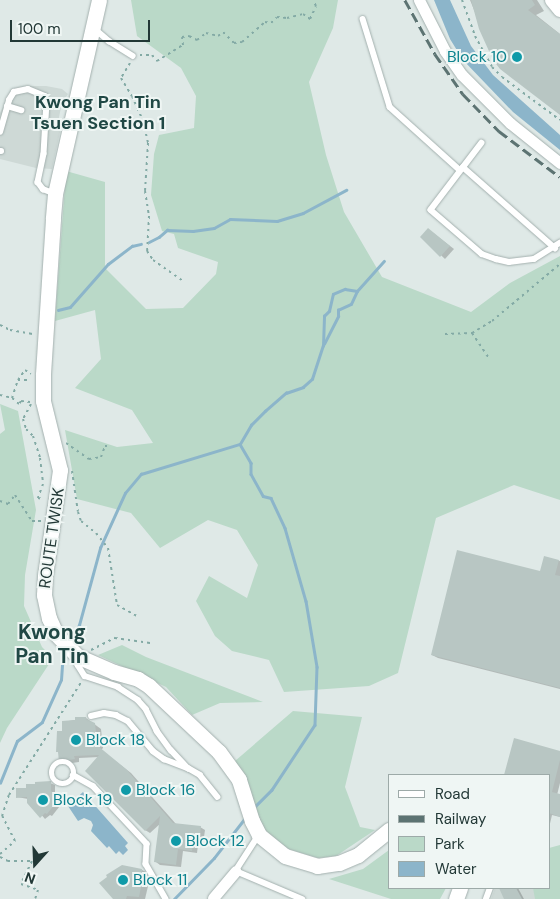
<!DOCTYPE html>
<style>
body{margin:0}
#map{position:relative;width:560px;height:899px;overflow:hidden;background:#dfe9e7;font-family:"DM Sans",sans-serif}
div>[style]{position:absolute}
.built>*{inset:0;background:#ced9d6}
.green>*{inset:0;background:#bad9c8}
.water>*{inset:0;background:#8cb5ca}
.shadow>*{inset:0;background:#0003}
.stream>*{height:2.5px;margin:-1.25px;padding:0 1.25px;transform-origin:1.25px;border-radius:1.25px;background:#8cb5ca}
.building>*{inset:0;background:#b8c6c3}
.path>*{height:2px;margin-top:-1px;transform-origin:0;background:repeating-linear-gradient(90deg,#83aaa5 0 2.5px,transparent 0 6.5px)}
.roads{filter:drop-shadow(0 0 1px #a3b0ae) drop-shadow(0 0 1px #a3b0ae)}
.service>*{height:5.5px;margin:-2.75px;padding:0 2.75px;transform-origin:2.75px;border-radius:2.75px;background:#fff}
.service>.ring{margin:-2.75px;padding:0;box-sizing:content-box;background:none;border:5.5px solid #fff;border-radius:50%}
.minor>*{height:11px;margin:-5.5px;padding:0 5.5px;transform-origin:5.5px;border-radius:5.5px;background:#fff}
.tertiary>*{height:14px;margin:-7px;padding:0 7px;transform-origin:7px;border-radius:7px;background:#fff}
.secondary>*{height:15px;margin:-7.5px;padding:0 7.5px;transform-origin:7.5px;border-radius:7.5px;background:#fff}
.rail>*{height:2.5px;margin-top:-1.25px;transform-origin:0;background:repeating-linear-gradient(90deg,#5c7372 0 10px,transparent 0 15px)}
.dots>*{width:14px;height:14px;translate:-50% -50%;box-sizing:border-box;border:2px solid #eff6f4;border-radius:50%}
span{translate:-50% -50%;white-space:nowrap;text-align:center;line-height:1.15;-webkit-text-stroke:4px #eff6f4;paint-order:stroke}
.culture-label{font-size:16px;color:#0d838f}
.right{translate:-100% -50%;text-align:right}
.left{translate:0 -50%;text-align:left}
.street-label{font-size:16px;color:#223836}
.neighbourhood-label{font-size:18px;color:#204845;font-weight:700}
.district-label{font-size:21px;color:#204845;font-weight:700}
.legend{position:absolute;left:388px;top:774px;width:162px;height:115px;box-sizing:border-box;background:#eff6f4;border:1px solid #9daaa8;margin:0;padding:6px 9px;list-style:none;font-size:15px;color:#223836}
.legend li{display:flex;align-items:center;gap:10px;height:25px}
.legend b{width:25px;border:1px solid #9daaa8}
.north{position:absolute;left:10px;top:839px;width:50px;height:50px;-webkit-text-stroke:4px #eff6f4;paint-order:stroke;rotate:200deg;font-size:14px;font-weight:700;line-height:20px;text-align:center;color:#223836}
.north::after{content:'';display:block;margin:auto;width:18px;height:22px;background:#223836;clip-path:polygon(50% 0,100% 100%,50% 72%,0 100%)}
.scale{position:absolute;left:10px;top:20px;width:140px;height:22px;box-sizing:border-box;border:2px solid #223836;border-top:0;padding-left:6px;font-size:15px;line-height:18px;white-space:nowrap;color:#223836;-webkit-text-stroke:4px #eff6f4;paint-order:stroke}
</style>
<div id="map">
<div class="built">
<div style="clip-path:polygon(27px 86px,46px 86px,62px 89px,68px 94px,62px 103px,59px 117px,60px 132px,52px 169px,36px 168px,0 159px,0 113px,11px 91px,19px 87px)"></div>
<div style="clip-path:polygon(495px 888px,549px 888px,560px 899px,491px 899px)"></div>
</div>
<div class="green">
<div style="clip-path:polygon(131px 0,338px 0,333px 28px,309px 82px,326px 155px,344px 212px,382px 277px,471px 312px,510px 283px,560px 256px,560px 500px,514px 485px,436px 518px,398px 673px,369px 686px,284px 692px,269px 660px,232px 651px,215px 636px,196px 601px,209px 576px,247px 598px,258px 565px,237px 530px,208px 520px,160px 548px,131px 513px,77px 499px,65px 430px,117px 447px,153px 443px,132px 410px,75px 388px,101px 359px,95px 310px,55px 321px,66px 171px,105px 182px,105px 268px,146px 309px,183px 308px,216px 274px,218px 262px,178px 248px,174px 234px,162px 231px,151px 195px,154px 154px,159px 135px,194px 128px,196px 96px,181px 68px,137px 36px)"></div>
<div style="clip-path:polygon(0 404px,18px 411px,36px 510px,25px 575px,24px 606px,42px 647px,53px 658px,7px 728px,0 743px,0 434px,5px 430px)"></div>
<div style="clip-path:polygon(122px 645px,146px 657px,263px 702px,220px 703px,192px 715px,166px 687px,98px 655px)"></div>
<div style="clip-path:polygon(293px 711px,362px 717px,345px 787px,360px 827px,375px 830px,336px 856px,318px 858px,288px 849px,265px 830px,255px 809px,246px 776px,235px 761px)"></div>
<div style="clip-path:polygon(560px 845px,560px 899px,535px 899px,533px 888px,549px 888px,549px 848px)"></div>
<div style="clip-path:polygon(389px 850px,389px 888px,446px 888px,440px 899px,391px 899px,329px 879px,363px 869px)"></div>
</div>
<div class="water">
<div style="clip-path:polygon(434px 0,450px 0,471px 46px,493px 75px,560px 135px,560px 150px,513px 112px,463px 60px,450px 39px)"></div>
<div style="clip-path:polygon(83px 792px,128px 843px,125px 846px,128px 850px,123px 855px,119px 851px,116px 854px,109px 846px,107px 848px,91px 831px,93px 825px,91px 821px,84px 818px,78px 821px,68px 806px)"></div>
</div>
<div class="shadow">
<div style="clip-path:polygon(470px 0,537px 0,544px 11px,536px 15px,560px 34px,560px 113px,494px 59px)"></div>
<div style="clip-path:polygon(432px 232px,454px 249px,445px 259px,422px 237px)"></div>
<div style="clip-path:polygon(545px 557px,560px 561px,560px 689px,438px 658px,432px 655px,541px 572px)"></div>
<div style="clip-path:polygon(86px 718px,101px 729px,103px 748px,101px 750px,131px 773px,176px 824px,200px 827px,205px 830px,204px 837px,199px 837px,197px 853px,183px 851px,181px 867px,160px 865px,156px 862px,161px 823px,150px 833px,145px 830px,99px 757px,79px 758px,79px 762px,65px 764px,60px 761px,63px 722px)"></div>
<div style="clip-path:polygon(515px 740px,560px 752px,560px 783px,557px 795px,560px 796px,560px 817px,552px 815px,549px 828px,549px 775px,505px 775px)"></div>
<div style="clip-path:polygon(50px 783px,55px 785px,55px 794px,63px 802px,52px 816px,50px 815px,45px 819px,28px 799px,17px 797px,28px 789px)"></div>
<div style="clip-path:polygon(142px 870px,148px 873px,149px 882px,145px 899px,114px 899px)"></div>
<div style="clip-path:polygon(500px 888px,518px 888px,524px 899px,505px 899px)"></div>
</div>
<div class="stream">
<div style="left:149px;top:242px;width:11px;rotate:-27deg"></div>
<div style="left:159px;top:237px;width:11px;rotate:-41deg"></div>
<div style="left:167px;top:230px;width:26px;rotate:2deg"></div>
<div style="left:193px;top:231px;width:21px;rotate:-8deg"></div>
<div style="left:214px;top:228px;width:18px;rotate:-29deg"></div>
<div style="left:230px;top:219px;width:47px;rotate:2.4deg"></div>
<div style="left:277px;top:221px;width:27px;rotate:-17deg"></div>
<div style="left:303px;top:213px;width:49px;rotate:-28.1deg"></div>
<div style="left:58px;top:310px;width:12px;rotate:-14deg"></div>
<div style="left:70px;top:307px;width:57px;rotate:-48.5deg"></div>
<div style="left:108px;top:264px;width:30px;rotate:-37deg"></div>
<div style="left:132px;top:246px;width:9px;rotate:-13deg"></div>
<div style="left:324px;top:344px;width:31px;rotate:-63deg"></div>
<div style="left:338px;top:316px;width:6px;rotate:-90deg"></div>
<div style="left:338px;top:310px;width:14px;rotate:-25deg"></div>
<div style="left:351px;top:304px;width:14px;rotate:-65deg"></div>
<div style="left:240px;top:444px;width:22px;rotate:60deg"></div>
<div style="left:251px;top:463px;width:11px;rotate:90deg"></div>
<div style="left:251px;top:474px;width:25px;rotate:61deg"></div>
<div style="left:263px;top:496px;width:8px;rotate:14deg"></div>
<div style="left:271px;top:498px;width:33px;rotate:65deg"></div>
<div style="left:285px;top:528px;width:76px;rotate:74deg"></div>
<div style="left:306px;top:601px;width:67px;rotate:80.5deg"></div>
<div style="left:317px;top:667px;width:58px;rotate:92deg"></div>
<div style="left:315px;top:725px;width:78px;rotate:123.5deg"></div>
<div style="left:272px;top:790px;width:25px;rotate:135deg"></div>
<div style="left:69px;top:640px;width:18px;rotate:-56deg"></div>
<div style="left:79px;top:625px;width:80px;rotate:-74.7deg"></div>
<div style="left:100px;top:548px;width:60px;rotate:-65.6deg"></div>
<div style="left:125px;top:493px;width:25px;rotate:-50deg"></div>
<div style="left:141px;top:474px;width:103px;rotate:-16.9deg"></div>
<div style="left:240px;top:444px;width:22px;rotate:-60deg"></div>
<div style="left:251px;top:425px;width:20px;rotate:-45deg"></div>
<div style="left:265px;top:411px;width:28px;rotate:-41deg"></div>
<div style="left:286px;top:393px;width:18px;rotate:-19deg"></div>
<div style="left:303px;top:387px;width:12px;rotate:-42deg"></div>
<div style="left:312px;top:379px;width:35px;rotate:-72deg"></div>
<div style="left:323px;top:346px;width:30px;rotate:-88deg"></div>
<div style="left:324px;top:316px;width:7px;rotate:-45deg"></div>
<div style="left:329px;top:311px;width:17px;rotate:-77deg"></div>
<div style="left:333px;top:294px;width:13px;rotate:-23deg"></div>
<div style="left:345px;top:289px;width:12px;rotate:9deg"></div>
<div style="left:357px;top:291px;width:40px;rotate:-48deg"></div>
<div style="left:0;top:783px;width:45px;rotate:-68deg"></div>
<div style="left:17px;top:741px;width:31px;rotate:-37deg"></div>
<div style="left:42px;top:722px;width:46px;rotate:-65.7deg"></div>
<div style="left:61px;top:680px;width:29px;rotate:-86deg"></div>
<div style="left:174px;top:899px;width:57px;rotate:-45.7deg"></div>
<div style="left:214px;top:858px;width:51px;rotate:-52.2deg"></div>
</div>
<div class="building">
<div style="clip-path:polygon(471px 0,532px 0,535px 5px,528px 10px,560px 34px,560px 115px,500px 69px,493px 60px,479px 29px)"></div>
<div style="clip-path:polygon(428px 228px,450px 246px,440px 257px,420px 237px)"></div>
<div style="clip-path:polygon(457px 550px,540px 571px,544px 556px,559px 560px,555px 575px,560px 576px,560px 688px,431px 655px)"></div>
<div style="clip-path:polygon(75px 717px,86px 717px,86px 719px,95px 723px,97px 742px,99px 744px,98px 746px,126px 769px,173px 823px,201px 826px,200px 835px,194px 835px,192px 851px,178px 849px,176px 865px,154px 862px,160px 816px,145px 831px,85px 771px,99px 755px,74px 756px,75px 759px,59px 762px,58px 752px,56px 752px,57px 731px,62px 731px,62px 721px,75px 720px)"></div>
<div style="clip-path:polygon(514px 738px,560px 751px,560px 760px,552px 792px,560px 794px,560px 817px,549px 813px,549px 775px,504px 775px)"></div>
<div style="clip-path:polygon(51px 781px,51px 791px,59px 799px,47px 814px,45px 813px,40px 818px,27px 803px,27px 797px,16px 798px,16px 788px,26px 788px,26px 784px,35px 784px,35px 782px)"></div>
<div style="clip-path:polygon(122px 865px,142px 869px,141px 877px,143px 877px,139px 897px,127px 896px,126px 899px,113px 899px,99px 883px,107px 877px,106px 875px)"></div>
<div style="clip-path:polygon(499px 888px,516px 888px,522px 899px,504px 899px)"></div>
</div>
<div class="path">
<div style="left:462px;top:0;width:38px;rotate:70deg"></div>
<div style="left:475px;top:36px;width:35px;rotate:61deg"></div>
<div style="left:492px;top:67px;width:14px;rotate:45deg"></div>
<div style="left:502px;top:77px;width:72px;rotate:36.6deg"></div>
<div style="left:140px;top:55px;width:12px"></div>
<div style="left:152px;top:55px;width:8px;rotate:50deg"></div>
<div style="left:157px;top:61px;width:31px;rotate:-32deg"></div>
<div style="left:183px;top:45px;width:8px;rotate:-97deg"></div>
<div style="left:182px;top:37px;width:7px;rotate:-8deg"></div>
<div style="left:189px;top:36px;width:9px;rotate:27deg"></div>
<div style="left:197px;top:40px;width:11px;rotate:-38deg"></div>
<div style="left:206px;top:33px;width:12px;rotate:14deg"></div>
<div style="left:218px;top:36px;width:6px;rotate:-39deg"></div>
<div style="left:223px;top:32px;width:16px;rotate:45deg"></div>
<div style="left:234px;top:43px;width:8px;rotate:-7deg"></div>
<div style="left:242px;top:42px;width:30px;rotate:-41deg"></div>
<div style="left:265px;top:22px;width:6px;rotate:9deg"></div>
<div style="left:271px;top:23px;width:8px;rotate:-45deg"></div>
<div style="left:277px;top:17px;width:10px;rotate:6deg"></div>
<div style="left:287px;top:18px;width:16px;rotate:-14deg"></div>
<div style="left:303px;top:14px;width:9px;rotate:36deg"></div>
<div style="left:310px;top:19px;width:14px;rotate:-65deg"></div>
<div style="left:316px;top:6px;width:7px;rotate:-117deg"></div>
<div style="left:130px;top:63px;width:17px;rotate:121deg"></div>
<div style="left:121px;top:78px;width:21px;rotate:59deg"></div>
<div style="left:132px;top:96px;width:27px;rotate:66deg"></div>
<div style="left:143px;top:121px;width:23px;rotate:77deg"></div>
<div style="left:148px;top:143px;width:48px;rotate:93.6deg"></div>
<div style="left:145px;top:191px;width:25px;rotate:81deg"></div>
<div style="left:149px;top:216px;width:35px;rotate:93deg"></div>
<div style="left:147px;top:251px;width:11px;rotate:56deg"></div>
<div style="left:153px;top:260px;width:38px;rotate:35deg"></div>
<div style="left:0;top:325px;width:11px;rotate:27deg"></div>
<div style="left:10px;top:330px;width:23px;rotate:10deg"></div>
<div style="left:472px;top:333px;width:30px;rotate:56deg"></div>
<div style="left:445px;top:334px;width:27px;rotate:-2deg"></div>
<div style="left:472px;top:333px;width:23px;rotate:-31deg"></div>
<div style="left:492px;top:321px;width:89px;rotate:-40deg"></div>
<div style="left:18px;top:380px;width:12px"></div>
<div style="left:0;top:395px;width:12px;rotate:14deg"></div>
<div style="left:30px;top:402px;width:9px;rotate:-174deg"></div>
<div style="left:21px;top:401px;width:4px;rotate:124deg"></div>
<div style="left:19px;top:404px;width:9px;rotate:-139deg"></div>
<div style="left:12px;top:398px;width:19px;rotate:-72deg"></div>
<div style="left:18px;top:380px;width:12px;rotate:-55deg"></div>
<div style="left:25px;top:370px;width:7px;rotate:34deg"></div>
<div style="left:31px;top:404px;width:17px;rotate:118deg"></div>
<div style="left:23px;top:419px;width:10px;rotate:73deg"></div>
<div style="left:26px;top:429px;width:10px;rotate:45deg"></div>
<div style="left:33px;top:436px;width:23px;rotate:72deg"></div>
<div style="left:40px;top:458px;width:26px;rotate:83deg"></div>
<div style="left:43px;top:484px;width:15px;rotate:110deg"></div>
<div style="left:38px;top:498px;width:5px;rotate:11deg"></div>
<div style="left:66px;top:443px;width:28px;rotate:35deg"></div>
<div style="left:89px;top:459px;width:12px;rotate:-9deg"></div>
<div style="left:101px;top:457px;width:12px;rotate:-70deg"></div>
<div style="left:105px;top:446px;width:2px"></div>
<div style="left:72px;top:471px;width:41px;rotate:81.7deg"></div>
<div style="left:78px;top:512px;width:9px;rotate:72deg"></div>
<div style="left:81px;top:521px;width:19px;rotate:39deg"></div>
<div style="left:96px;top:533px;width:19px;rotate:51deg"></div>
<div style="left:108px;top:548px;width:58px;rotate:81deg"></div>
<div style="left:117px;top:605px;width:23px;rotate:29deg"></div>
<div style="left:0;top:501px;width:9px;rotate:21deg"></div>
<div style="left:8px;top:504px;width:11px;rotate:-52deg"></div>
<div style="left:15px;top:495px;width:31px;rotate:57deg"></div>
<div style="left:32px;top:521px;width:9px"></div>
<div style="left:91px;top:650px;width:27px;rotate:-27deg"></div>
<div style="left:115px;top:638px;width:37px;rotate:8deg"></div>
<div style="left:0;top:854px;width:20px;rotate:-41deg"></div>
<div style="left:15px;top:841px;width:28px;rotate:-117deg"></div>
<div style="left:2px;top:816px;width:22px;rotate:-72deg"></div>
<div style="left:9px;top:795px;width:135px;rotate:-57.4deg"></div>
<div style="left:0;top:857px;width:9px;rotate:27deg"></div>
<div style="left:8px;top:861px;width:24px"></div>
<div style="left:32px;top:861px;width:25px;rotate:116deg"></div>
<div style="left:21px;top:884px;width:18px;rotate:19deg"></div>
<div style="left:38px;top:890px;width:9px;rotate:108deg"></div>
</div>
<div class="roads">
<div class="service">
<div style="left:363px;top:19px;width:92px;rotate:72.9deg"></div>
<div style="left:390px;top:107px;width:94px;rotate:42deg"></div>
<div style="left:94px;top:28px;width:20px;rotate:41deg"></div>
<div style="left:109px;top:41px;width:28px;rotate:32deg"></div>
<div style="left:7px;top:106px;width:15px;rotate:16deg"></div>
<div style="left:0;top:132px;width:33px;rotate:-74deg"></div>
<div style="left:9px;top:100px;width:9px;rotate:-58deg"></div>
<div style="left:14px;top:92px;width:14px;rotate:-12deg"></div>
<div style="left:28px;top:89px;width:18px;rotate:22deg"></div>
<div style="left:45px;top:96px;width:6px;rotate:72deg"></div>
<div style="left:47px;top:102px;width:52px;rotate:93.3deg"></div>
<div style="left:44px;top:154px;width:29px;rotate:102deg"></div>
<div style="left:38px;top:182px;width:9px;rotate:54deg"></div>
<div style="left:43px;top:189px;width:11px;rotate:22deg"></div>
<div style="left:482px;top:143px;width:84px;rotate:127.3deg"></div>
<div style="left:431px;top:210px;width:67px;rotate:40.8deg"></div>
<div style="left:482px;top:254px;width:15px;rotate:20deg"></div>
<div style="left:496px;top:259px;width:13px;rotate:13deg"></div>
<div style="left:509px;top:262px;width:25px;rotate:-7deg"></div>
<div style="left:534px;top:259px;width:31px;rotate:-32deg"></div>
<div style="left:0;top:151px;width:1px"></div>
<div style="left:463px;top:167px;width:123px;rotate:41.4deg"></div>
<div style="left:77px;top:657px;width:8px;rotate:83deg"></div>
<div style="left:78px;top:665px;width:13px;rotate:58deg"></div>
<div style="left:85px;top:676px;width:35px;rotate:18deg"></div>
<div style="left:118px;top:687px;width:24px;rotate:33deg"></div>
<div style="left:138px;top:700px;width:12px;rotate:48deg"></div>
<div style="left:146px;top:709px;width:25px;rotate:63deg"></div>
<div style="left:157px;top:731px;width:24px;rotate:54deg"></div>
<div style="left:171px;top:750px;width:25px;rotate:47deg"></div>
<div style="left:91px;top:716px;width:13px;rotate:-13deg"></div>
<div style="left:104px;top:713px;width:12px;rotate:9deg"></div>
<div style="left:116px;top:715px;width:13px;rotate:27deg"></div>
<div style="left:128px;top:721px;width:39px;rotate:50deg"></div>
<div style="left:153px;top:751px;width:14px;rotate:36deg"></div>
<div style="left:164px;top:759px;width:26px;rotate:21deg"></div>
<div style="left:188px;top:768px;width:14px;rotate:30deg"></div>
<div style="left:200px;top:775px;width:28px;rotate:51deg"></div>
<div class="ring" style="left:52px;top:762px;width:16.5px;height:16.5px"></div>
<div style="left:73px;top:775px;width:23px;rotate:29deg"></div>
<div style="left:93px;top:786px;width:79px;rotate:47deg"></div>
<div style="left:147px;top:844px;width:20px;rotate:93deg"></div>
<div style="left:146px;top:864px;width:40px;rotate:60.3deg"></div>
<div style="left:258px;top:837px;width:40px;rotate:122.9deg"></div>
<div style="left:236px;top:871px;width:72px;rotate:23deg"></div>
<div style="left:486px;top:899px;width:12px;rotate:-70deg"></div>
</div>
<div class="minor">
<div style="left:419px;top:0;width:57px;rotate:63deg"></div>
<div style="left:445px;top:51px;width:29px;rotate:55deg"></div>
<div style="left:462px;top:75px;width:68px;rotate:45deg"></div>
<div style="left:510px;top:123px;width:64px;rotate:38.7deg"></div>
<div style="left:213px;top:898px;width:35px;rotate:-50deg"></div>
</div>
<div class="tertiary">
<div style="left:552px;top:0;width:13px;rotate:51deg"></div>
</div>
<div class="secondary">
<div style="left:99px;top:0;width:199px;rotate:102.8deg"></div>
<div style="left:55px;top:194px;width:25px;rotate:95deg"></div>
<div style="left:53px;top:219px;width:156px;rotate:93.7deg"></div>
<div style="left:43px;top:375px;width:26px;rotate:90deg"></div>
<div style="left:43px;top:401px;width:71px;rotate:76.2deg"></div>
<div style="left:60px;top:470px;width:107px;rotate:98.1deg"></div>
<div style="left:45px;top:576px;width:19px;rotate:93deg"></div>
<div style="left:44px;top:595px;width:24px;rotate:78deg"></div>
<div style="left:49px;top:618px;width:17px;rotate:66deg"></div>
<div style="left:56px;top:634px;width:30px;rotate:46deg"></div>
<div style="left:77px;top:656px;width:40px;rotate:23.4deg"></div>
<div style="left:114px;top:672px;width:25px;rotate:16deg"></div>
<div style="left:138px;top:679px;width:13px;rotate:32deg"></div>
<div style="left:149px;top:686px;width:96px;rotate:43.3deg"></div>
<div style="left:219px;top:752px;width:34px;rotate:54deg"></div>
<div style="left:239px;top:780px;width:43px;rotate:72.4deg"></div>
<div style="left:252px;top:821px;width:16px;rotate:63deg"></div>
<div style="left:259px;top:835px;width:33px;rotate:39deg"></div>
<div style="left:285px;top:856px;width:34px;rotate:17deg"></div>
<div style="left:317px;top:866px;width:22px;rotate:-8deg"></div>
<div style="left:339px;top:863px;width:21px;rotate:-23deg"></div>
<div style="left:358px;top:855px;width:40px;rotate:-39deg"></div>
<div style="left:456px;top:899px;width:12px;rotate:-70deg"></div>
</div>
</div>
<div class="rail">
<div style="left:405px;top:0;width:62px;rotate:60.9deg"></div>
<div style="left:435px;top:54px;width:49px;rotate:55deg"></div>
<div style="left:463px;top:94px;width:52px;rotate:45.8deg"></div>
<div style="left:499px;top:131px;width:76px;rotate:37deg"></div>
</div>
<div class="dots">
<div style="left:517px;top:57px;background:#0f9aa8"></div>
<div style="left:76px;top:740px;background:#0f9aa8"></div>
<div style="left:126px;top:790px;background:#0f9aa8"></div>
<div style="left:43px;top:800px;background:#0f9aa8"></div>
<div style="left:176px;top:841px;background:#0f9aa8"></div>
<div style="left:123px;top:880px;background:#0f9aa8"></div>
</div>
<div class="culture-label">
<span class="right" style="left:507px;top:57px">Block 10</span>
<span class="left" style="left:86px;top:740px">Block 18</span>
<span class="left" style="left:136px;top:790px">Block 16</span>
<span class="left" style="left:53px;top:800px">Block 19</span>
<span class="left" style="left:186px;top:841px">Block 12</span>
<span class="left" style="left:133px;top:880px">Block 11</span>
</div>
<div class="street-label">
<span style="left:52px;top:538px;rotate:-82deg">ROUTE TWISK</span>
</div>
<div class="neighbourhood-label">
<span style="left:98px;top:113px">Kwong Pan Tin<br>Tsuen Section 1</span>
</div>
<div class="district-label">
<span style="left:52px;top:644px">Kwong<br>Pan Tin</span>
</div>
<ul class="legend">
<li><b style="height:6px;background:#fff"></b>Road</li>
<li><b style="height:6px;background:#5c7372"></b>Railway</li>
<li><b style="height:14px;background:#bad9c8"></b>Park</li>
<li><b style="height:14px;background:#8cb5ca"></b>Water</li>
</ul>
<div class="north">N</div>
<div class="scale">100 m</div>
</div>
